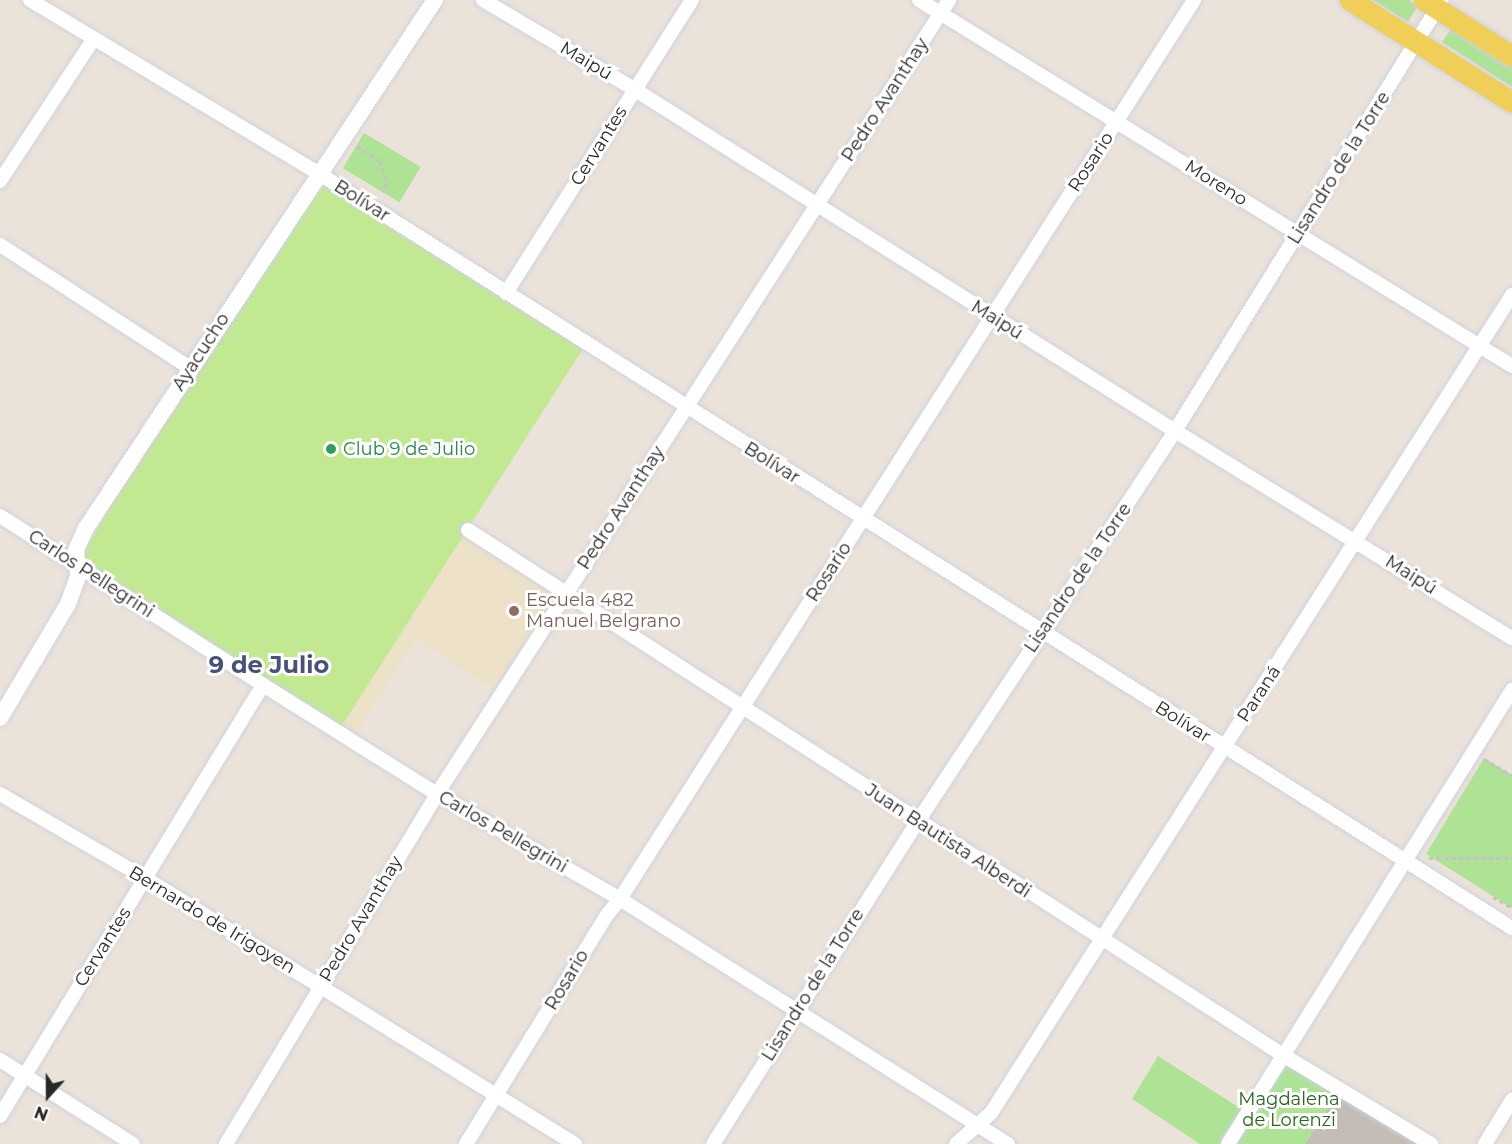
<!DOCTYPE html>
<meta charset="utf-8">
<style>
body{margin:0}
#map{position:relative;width:1512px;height:1144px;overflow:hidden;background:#ebe3d9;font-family:Montserrat,sans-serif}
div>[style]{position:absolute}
.education>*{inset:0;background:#ede1c8}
.green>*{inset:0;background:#aee295;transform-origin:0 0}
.pitch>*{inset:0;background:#c2e991}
.building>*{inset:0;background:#c3bdb6}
.path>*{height:3px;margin-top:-1.5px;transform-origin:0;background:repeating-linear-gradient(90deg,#c3c3c3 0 4.5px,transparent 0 7.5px)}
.roads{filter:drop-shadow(0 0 2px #cfd2e1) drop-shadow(0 0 2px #cfd2e1)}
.minor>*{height:14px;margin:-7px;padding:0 7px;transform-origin:7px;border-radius:7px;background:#fff}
.tertiary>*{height:16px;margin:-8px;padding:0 8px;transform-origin:8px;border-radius:8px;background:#fff}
.primary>*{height:21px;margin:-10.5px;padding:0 10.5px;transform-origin:10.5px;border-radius:10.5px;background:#f0cf59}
.dots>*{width:16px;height:16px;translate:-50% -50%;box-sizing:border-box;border:3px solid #fff;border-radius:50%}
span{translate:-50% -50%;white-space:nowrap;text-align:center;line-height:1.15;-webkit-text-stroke:6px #fff;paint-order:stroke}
.street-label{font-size:18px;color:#282828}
.leisure-label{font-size:18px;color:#27864d}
.left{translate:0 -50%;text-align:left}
.education-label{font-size:18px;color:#785e54}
.park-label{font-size:18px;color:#286419}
.district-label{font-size:24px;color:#495178;font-weight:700}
.north{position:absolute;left:18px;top:1066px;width:60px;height:60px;-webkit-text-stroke:4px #fff;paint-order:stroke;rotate:201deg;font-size:16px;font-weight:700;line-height:24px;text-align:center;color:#282828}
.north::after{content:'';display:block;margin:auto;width:21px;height:27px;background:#282828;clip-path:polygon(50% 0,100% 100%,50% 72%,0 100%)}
</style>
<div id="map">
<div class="education">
<div style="clip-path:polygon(468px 530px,559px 595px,494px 690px,417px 638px,352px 740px,338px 732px)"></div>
</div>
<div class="green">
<div style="clip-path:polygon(1373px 0,1409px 0,1418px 6px,1408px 22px)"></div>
<div style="clip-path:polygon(1453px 26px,1512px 64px,1512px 87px,1442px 42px)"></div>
<div style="left:364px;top:133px;width:66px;height:41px;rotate:31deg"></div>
<div style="clip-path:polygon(1484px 758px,1512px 775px,1512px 908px,1426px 854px)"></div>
<div style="clip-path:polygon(1158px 1056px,1243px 1110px,1222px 1144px,1200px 1144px,1132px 1099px)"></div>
<div style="clip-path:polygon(1284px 1061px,1337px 1094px,1305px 1144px,1232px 1144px)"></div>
</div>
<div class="pitch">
<div style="clip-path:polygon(318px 173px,586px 344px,338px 732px,77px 564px,190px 368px)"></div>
</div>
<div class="building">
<div style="clip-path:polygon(1337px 1094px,1418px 1144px,1305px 1144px)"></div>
</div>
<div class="path">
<div style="left:357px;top:146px;width:27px;rotate:33deg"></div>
<div style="left:380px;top:161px;width:24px;rotate:73deg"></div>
<div style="left:387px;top:184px;width:9px;rotate:122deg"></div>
<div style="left:1484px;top:759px;width:32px;rotate:30deg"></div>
<div style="left:1429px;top:858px;width:83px"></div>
<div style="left:1493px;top:897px;width:22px;rotate:30deg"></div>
</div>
<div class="roads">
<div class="minor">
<div style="left:30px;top:0;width:336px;rotate:31deg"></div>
<div style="left:318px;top:173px;width:1413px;rotate:32.31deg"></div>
<div style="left:483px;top:0;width:175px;rotate:30.5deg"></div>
<div style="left:634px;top:89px;width:640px;rotate:32.3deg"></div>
<div style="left:1175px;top:431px;width:395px;rotate:31.6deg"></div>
<div style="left:919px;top:0;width:697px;rotate:31.68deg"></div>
<div style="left:0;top:181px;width:169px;rotate:-56.6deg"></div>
<div style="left:0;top:245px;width:226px;rotate:32.9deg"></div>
<div style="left:506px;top:293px;width:347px;rotate:-57.6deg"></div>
<div style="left:0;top:516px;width:313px;rotate:32.7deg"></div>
<div style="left:263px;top:685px;width:205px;rotate:32.1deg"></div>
<div style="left:437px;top:794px;width:211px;rotate:29.8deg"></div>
<div style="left:620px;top:899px;width:459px;rotate:32.3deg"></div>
<div style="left:468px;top:530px;width:969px;rotate:32.79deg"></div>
<div style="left:1283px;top:1055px;width:173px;rotate:31deg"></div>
<div style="left:0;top:794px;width:168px;rotate:30.1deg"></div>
<div style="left:145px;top:878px;width:506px;rotate:31.74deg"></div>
<div style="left:0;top:1060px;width:157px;rotate:32.3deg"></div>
<div style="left:0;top:1116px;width:505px;rotate:-58.61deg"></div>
<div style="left:226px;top:1144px;width:409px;rotate:-58.9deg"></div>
<div style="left:437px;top:794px;width:945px;rotate:-57.18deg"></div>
<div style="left:466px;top:1144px;width:269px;rotate:-58.4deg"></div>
<div style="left:607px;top:915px;width:21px;rotate:-51deg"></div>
<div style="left:620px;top:899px;width:1067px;rotate:-57.44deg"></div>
<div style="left:713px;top:1144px;width:383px;rotate:-57.6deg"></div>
<div style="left:918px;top:821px;width:467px;rotate:-56.6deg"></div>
<div style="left:1175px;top:431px;width:505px;rotate:-58.2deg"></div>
<div style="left:956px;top:1144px;width:47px;rotate:-41.5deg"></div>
<div style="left:991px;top:1113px;width:970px;rotate:-57.51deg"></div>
<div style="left:1228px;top:1144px;width:536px;rotate:-57.97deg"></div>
<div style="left:1485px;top:1144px;width:52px;rotate:-58.5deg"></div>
</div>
<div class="tertiary">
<div style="left:0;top:718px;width:133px;rotate:-59.2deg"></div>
<div style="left:68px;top:604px;width:29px;rotate:-70deg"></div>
<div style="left:78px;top:577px;width:27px;rotate:-94deg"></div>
<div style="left:76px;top:550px;width:24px;rotate:-66deg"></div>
<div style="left:86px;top:528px;width:633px;rotate:-56.54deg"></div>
</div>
<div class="primary">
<div style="left:1350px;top:0;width:191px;rotate:32.2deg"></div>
<div style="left:1424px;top:0;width:104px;rotate:32.5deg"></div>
</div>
</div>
<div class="dots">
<div style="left:331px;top:449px;background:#2e9e5b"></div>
<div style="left:514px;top:611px;background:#8d6e63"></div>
</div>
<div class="street-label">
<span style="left:586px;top:61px;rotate:31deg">Maipú</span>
<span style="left:885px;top:100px;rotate:-57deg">Pedro Avanthay</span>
<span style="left:599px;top:146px;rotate:-58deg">Cervantes</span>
<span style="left:1091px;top:162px;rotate:-57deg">Rosario</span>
<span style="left:1339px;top:168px;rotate:-58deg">Lisandro de la Torre</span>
<span style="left:1216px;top:183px;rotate:32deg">Moreno</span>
<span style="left:362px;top:201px;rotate:32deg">Bolívar</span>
<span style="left:997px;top:320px;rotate:32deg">Maipú</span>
<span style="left:201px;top:352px;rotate:-57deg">Ayacucho</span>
<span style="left:772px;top:463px;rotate:32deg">Bolívar</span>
<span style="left:621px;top:508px;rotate:-57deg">Pedro Avanthay</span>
<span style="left:829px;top:572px;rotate:-57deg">Rosario</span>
<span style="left:91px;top:574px;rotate:33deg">Carlos Pellegrini</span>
<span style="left:1411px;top:575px;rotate:32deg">Maipú</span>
<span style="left:1078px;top:578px;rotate:-56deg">Lisandro de la Torre</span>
<span style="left:1259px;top:694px;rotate:-57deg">Paraná</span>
<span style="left:1183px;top:722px;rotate:32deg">Bolívar</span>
<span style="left:503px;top:832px;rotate:30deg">Carlos Pellegrini</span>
<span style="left:948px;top:841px;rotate:33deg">Juan Bautista Alberdi</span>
<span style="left:361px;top:919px;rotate:-59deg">Pedro Avanthay</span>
<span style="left:212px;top:920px;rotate:31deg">Bernardo de Irigoyen</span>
<span style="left:103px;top:947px;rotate:-58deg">Cervantes</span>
<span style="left:567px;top:980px;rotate:-59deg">Rosario</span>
<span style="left:813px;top:985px;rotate:-58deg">Lisandro de la Torre</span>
</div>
<div class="leisure-label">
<span class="left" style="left:343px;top:449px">Club 9 de Julio</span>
</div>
<div class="education-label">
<span class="left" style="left:526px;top:611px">Escuela 482<br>Manuel Belgrano</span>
</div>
<div class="park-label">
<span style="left:1289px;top:1110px">Magdalena<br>de Lorenzi</span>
</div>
<div class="district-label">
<span style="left:269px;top:665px">9 de Julio</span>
</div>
<div class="north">N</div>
</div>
